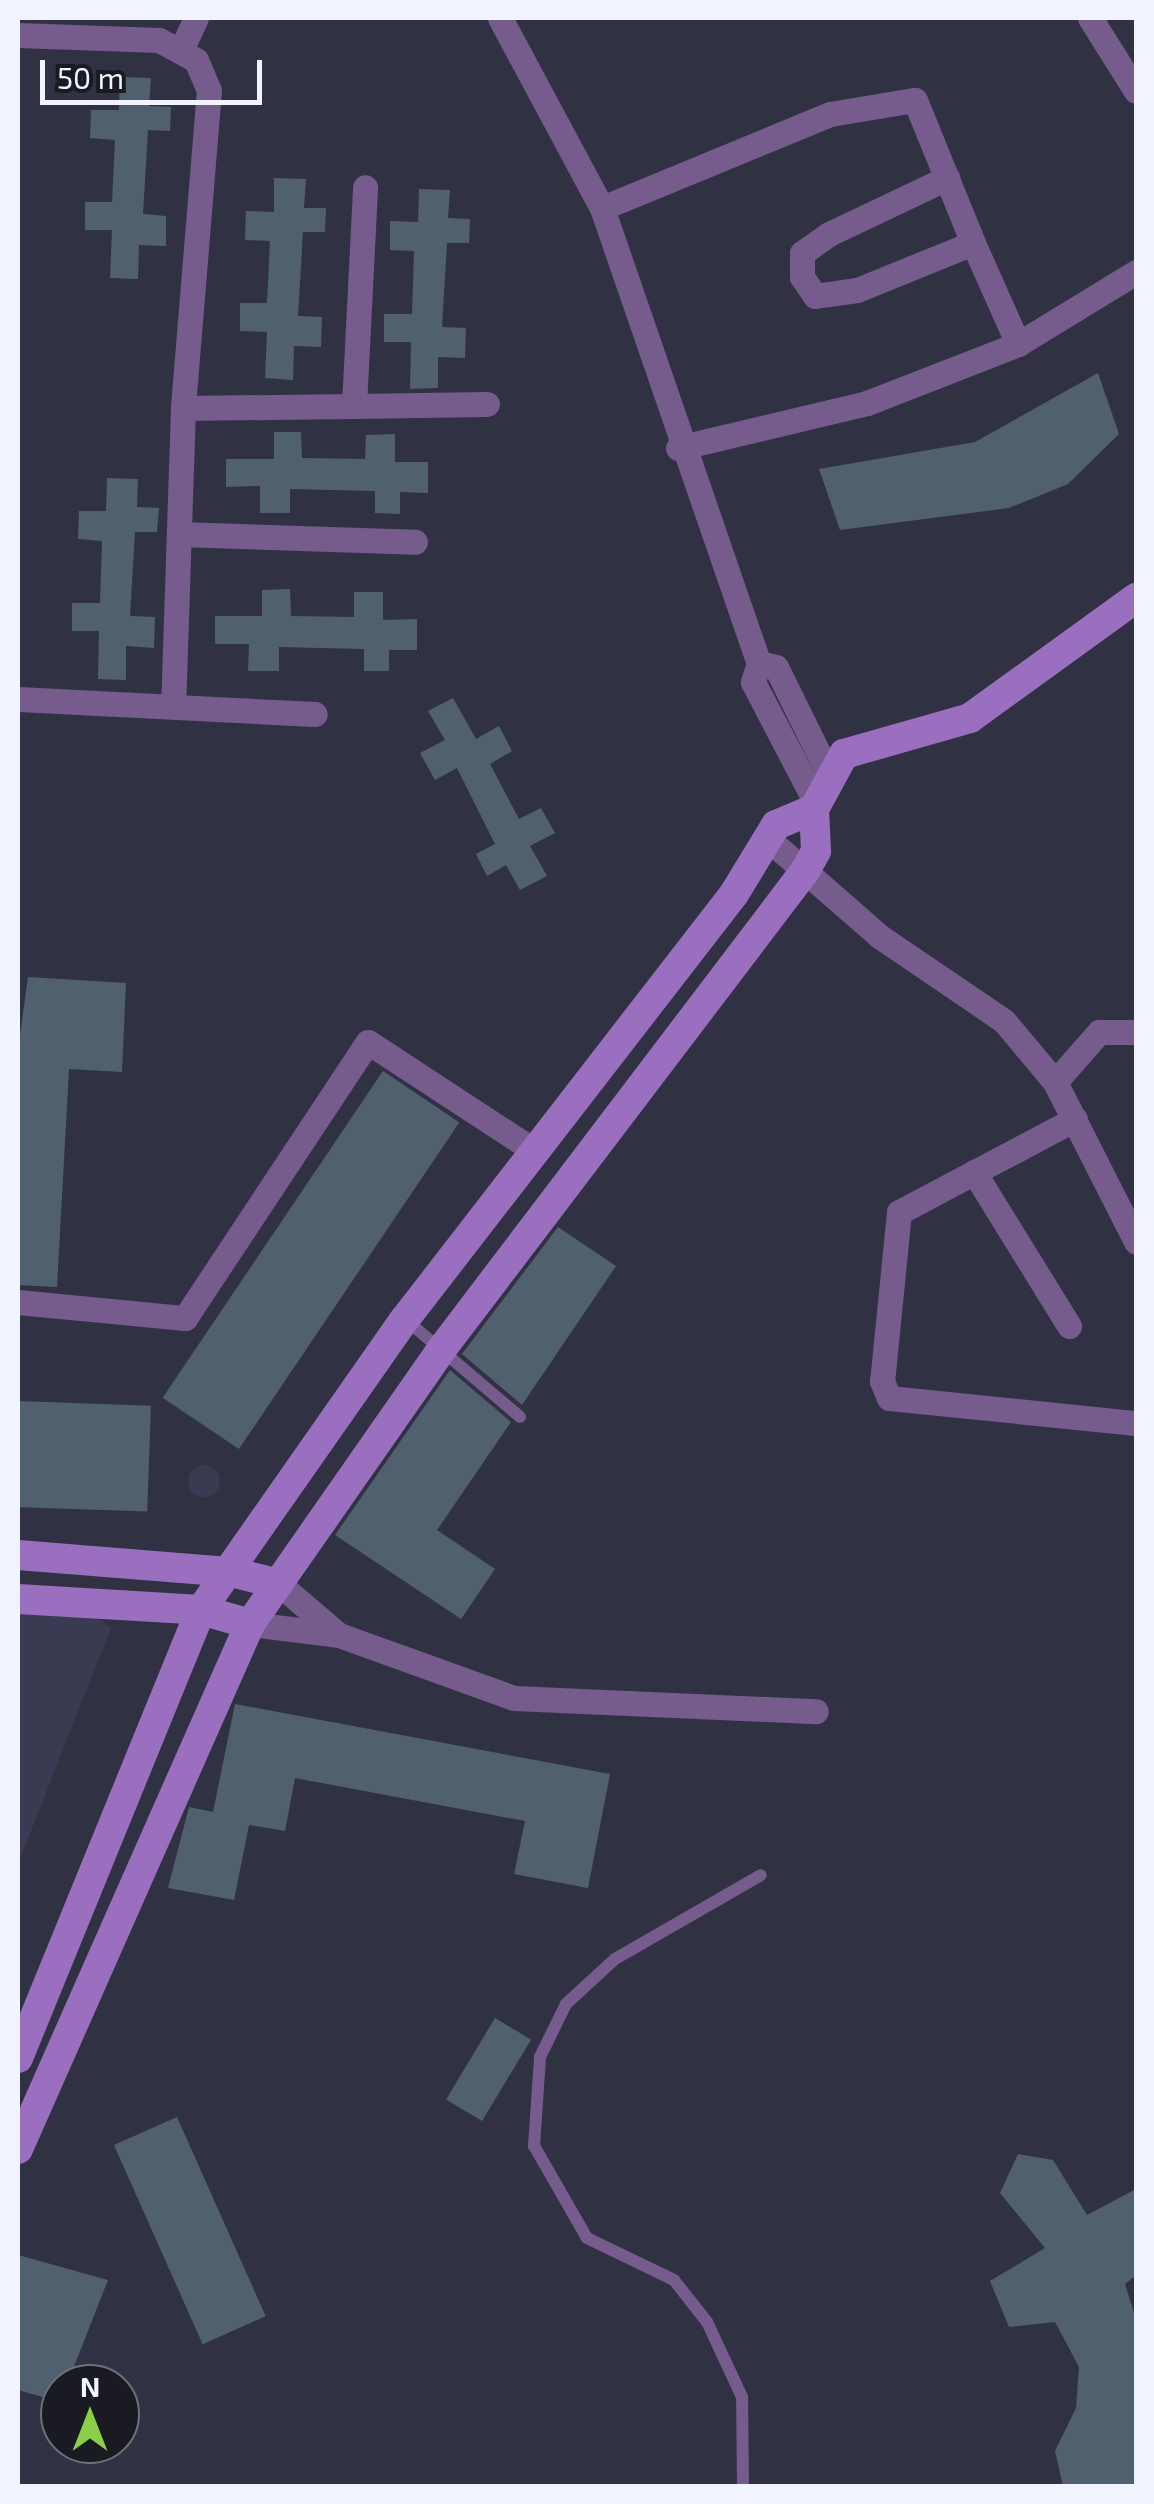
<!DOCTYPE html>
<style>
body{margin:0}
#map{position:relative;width:1154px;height:2504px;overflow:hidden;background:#303243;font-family:"Exo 2",sans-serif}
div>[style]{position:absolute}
.built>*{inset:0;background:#393b53}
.round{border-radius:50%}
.building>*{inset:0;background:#51606f;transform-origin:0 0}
.lane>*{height:12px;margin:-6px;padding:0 6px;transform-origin:6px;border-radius:6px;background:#765b8d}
.street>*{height:25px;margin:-12.5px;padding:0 12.5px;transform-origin:12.5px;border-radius:12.5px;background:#765b8d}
.secondary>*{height:30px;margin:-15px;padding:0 15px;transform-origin:15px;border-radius:15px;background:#9b6fbf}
span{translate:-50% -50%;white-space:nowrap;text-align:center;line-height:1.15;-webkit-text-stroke:10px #191a22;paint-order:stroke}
.frame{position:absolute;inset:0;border:20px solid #f1f3fe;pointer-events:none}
.north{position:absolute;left:40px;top:2364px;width:100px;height:100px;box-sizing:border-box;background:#191a22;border:2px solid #6f717a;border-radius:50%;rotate:0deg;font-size:28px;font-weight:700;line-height:40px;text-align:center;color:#f1f3fe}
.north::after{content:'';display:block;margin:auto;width:35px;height:45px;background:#8bce47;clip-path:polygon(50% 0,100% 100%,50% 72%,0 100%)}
.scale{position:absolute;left:40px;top:60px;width:222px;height:45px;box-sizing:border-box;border:5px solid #f1f3fe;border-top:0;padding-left:12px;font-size:30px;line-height:35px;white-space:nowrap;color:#f1f3fe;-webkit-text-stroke:8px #191a22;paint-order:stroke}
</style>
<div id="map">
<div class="built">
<div class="round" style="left:188px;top:1465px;width:32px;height:32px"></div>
<div style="clip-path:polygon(18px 1595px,72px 1596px,111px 1628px,18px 1864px)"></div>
</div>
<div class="building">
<div style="clip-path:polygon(120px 77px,151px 78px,149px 106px,171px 107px,170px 131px,148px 130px,143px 214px,166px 216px,166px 246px,139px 245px,138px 279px,110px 278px,112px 230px,85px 230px,85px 202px,112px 202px,115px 140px,90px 138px,91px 110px,119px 110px)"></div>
<div style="clip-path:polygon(274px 178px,306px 179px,304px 208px,326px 208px,325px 232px,303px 232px,298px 316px,322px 317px,321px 347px,294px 346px,293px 380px,265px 378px,267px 332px,240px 331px,240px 303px,267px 303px,270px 241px,245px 240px,246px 211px,274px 212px)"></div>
<div style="clip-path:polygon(419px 189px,450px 190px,448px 218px,470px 219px,469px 243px,447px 243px,442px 327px,466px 328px,465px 358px,438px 357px,438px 388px,410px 389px,411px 342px,384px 342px,384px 314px,412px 314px,414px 251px,390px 250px,390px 221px,418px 222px)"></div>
<div style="clip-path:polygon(1098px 373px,1119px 434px,1068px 484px,1009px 508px,840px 530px,819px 469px,975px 442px)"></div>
<div style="clip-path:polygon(274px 432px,301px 432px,302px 458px,365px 459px,366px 435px,395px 434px,395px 462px,428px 462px,428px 493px,400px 492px,400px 514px,375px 513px,375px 491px,290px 489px,290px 513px,260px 513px,260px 486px,226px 487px,226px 459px,274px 459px)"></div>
<div style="clip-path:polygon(107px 478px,138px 479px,137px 507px,159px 508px,157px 532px,135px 532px,130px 616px,155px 617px,154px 648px,126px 646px,126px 680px,98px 679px,99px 631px,72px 631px,72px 603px,100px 603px,102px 541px,78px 539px,79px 511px,106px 511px)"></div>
<div style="clip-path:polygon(290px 589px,291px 616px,354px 617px,354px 592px,383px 592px,383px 620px,417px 619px,417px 650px,389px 650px,389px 671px,364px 671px,364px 649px,279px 647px,279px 671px,248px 671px,249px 644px,215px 644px,215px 616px,262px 616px,262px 590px)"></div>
<div style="clip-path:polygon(453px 698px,476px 739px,499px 726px,512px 751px,490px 764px,519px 819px,541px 808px,555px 833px,530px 846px,547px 876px,520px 890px,506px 865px,487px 876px,476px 854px,495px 844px,457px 768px,435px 780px,420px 753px,445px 740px,428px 711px)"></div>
<div style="clip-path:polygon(28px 977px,126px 983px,122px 1072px,69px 1069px,57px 1287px,18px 1285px,18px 1050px)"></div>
<div style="left:383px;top:1071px;width:92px;height:394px;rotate:34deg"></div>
<div style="clip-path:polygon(558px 1227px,616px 1266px,522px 1405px,462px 1354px)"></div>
<div style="clip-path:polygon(450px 1370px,511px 1422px,437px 1530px,495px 1569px,461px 1619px,335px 1535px)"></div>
<div style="left:18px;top:1401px;width:133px;height:106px;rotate:2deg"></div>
<div style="clip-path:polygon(235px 1704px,610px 1774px,588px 1888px,514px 1874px,525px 1821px,295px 1778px,285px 1831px,249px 1825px,234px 1900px,168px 1888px,189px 1807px,213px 1812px)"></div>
<div style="left:495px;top:2018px;width:42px;height:95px;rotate:31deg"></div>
<div style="left:177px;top:2117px;width:218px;height:69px;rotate:66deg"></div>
<div style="clip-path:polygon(1018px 2154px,1053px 2160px,1087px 2215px,1136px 2189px,1136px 2275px,1125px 2284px,1136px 2319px,1136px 2486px,1063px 2486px,1055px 2451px,1076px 2408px,1079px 2367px,1055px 2322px,1009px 2327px,990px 2281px,1045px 2248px,1000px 2193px)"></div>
<div style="clip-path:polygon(18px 2255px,108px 2280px,60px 2402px,18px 2390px)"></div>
</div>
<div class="lane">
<div style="left:405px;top:1319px;width:151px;rotate:40.4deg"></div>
<div style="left:743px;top:2486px;width:89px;rotate:-90.6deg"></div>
<div style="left:742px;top:2397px;width:83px;rotate:-115deg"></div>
<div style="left:707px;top:2322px;width:53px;rotate:-128.2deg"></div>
<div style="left:674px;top:2280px;width:97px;rotate:-154.2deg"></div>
<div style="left:587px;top:2238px;width:106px;rotate:-119.9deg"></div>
<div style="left:534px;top:2146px;width:89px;rotate:-86.1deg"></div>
<div style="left:540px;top:2057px;width:59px;rotate:-63.9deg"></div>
<div style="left:566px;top:2004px;width:67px;rotate:-42.6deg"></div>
<div style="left:615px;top:1959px;width:168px;rotate:-29.9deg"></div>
</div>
<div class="street">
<div style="left:500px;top:18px;width:216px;rotate:61.8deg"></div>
<div style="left:602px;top:208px;width:481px;rotate:71deg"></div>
<div style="left:759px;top:663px;width:20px;rotate:108deg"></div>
<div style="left:753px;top:682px;width:139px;rotate:62.5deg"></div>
<div style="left:1090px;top:18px;width:86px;rotate:57.8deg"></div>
<div style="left:18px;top:35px;width:141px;rotate:2deg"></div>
<div style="left:159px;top:40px;width:42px;rotate:28.4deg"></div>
<div style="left:196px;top:60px;width:33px;rotate:67deg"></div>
<div style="left:209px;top:90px;width:319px;rotate:94.7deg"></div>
<div style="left:183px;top:408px;width:298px;rotate:91.9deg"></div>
<div style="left:182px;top:48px;width:33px;rotate:-65deg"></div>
<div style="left:602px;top:208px;width:247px;rotate:-22.4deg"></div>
<div style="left:830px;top:114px;width:86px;rotate:-9.4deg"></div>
<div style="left:915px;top:100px;width:154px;rotate:67.9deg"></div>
<div style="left:1018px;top:344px;width:138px;rotate:-31.4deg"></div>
<div style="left:354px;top:406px;width:133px;rotate:-0.9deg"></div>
<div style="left:183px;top:408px;width:171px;rotate:-0.7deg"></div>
<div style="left:354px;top:406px;width:219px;rotate:-87.1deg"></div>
<div style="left:678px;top:448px;width:194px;rotate:-13.4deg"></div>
<div style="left:867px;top:403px;width:162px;rotate:-21.3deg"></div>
<div style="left:1018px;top:344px;width:111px;rotate:-114deg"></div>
<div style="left:973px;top:243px;width:125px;rotate:157.9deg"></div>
<div style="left:857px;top:290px;width:42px;rotate:171.9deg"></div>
<div style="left:815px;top:296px;width:23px;rotate:-124deg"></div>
<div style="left:802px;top:277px;width:24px;rotate:-90deg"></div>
<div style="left:802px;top:253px;width:33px;rotate:-35deg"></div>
<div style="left:829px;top:234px;width:131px;rotate:-25.4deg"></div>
<div style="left:179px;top:534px;width:236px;rotate:1.9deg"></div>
<div style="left:759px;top:663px;width:17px;rotate:13deg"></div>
<div style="left:776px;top:667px;width:125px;rotate:63.8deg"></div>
<div style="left:18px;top:699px;width:297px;rotate:2.9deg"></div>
<div style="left:768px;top:839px;width:147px;rotate:41.1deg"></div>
<div style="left:879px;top:936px;width:151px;rotate:34.2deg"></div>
<div style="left:1004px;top:1021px;width:80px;rotate:50.1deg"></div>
<div style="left:1055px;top:1082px;width:179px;rotate:63.1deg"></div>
<div style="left:1055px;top:1082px;width:67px;rotate:-48.7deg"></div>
<div style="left:1099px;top:1032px;width:37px"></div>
<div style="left:1075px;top:1119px;width:199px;rotate:152.1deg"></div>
<div style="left:899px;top:1212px;width:170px;rotate:95.7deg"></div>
<div style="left:882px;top:1381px;width:18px;rotate:68deg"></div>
<div style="left:889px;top:1398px;width:248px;rotate:5.8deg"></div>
<div style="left:974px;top:1172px;width:181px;rotate:58.3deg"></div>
<div style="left:18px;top:1302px;width:168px;rotate:5.5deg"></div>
<div style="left:185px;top:1318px;width:331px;rotate:-56.5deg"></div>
<div style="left:368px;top:1042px;width:201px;rotate:33.2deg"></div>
<div style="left:279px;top:1584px;width:79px;rotate:40.4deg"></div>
<div style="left:250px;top:1624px;width:90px;rotate:7deg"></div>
<div style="left:339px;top:1635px;width:186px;rotate:19.8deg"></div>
<div style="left:514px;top:1698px;width:302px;rotate:2.5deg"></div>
</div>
<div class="secondary">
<div style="left:18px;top:1555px;width:214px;rotate:4.6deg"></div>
<div style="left:231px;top:1572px;width:49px;rotate:14deg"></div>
<div style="left:18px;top:1599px;width:183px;rotate:3.4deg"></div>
<div style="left:201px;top:1610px;width:51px;rotate:15.9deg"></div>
<div style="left:18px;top:2058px;width:484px;rotate:-67.8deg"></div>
<div style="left:201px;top:1610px;width:355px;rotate:-55deg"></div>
<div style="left:405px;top:1319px;width:537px;rotate:-52.26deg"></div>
<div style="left:734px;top:894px;width:81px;rotate:-58.7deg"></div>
<div style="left:776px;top:825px;width:41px;rotate:-22.8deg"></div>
<div style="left:814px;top:809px;width:63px;rotate:-61.4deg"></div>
<div style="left:844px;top:754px;width:131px;rotate:-15.9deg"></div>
<div style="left:970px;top:718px;width:205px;rotate:-35.9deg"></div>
<div style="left:18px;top:2149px;width:574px;rotate:-66.16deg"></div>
<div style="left:250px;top:1624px;width:334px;rotate:-55.1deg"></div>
<div style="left:441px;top:1350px;width:602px;rotate:-52.77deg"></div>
<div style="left:805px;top:871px;width:23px;rotate:-61deg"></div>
<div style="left:816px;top:851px;width:42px;rotate:-92.7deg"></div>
</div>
<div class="frame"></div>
<div class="north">N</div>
<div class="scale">50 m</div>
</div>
